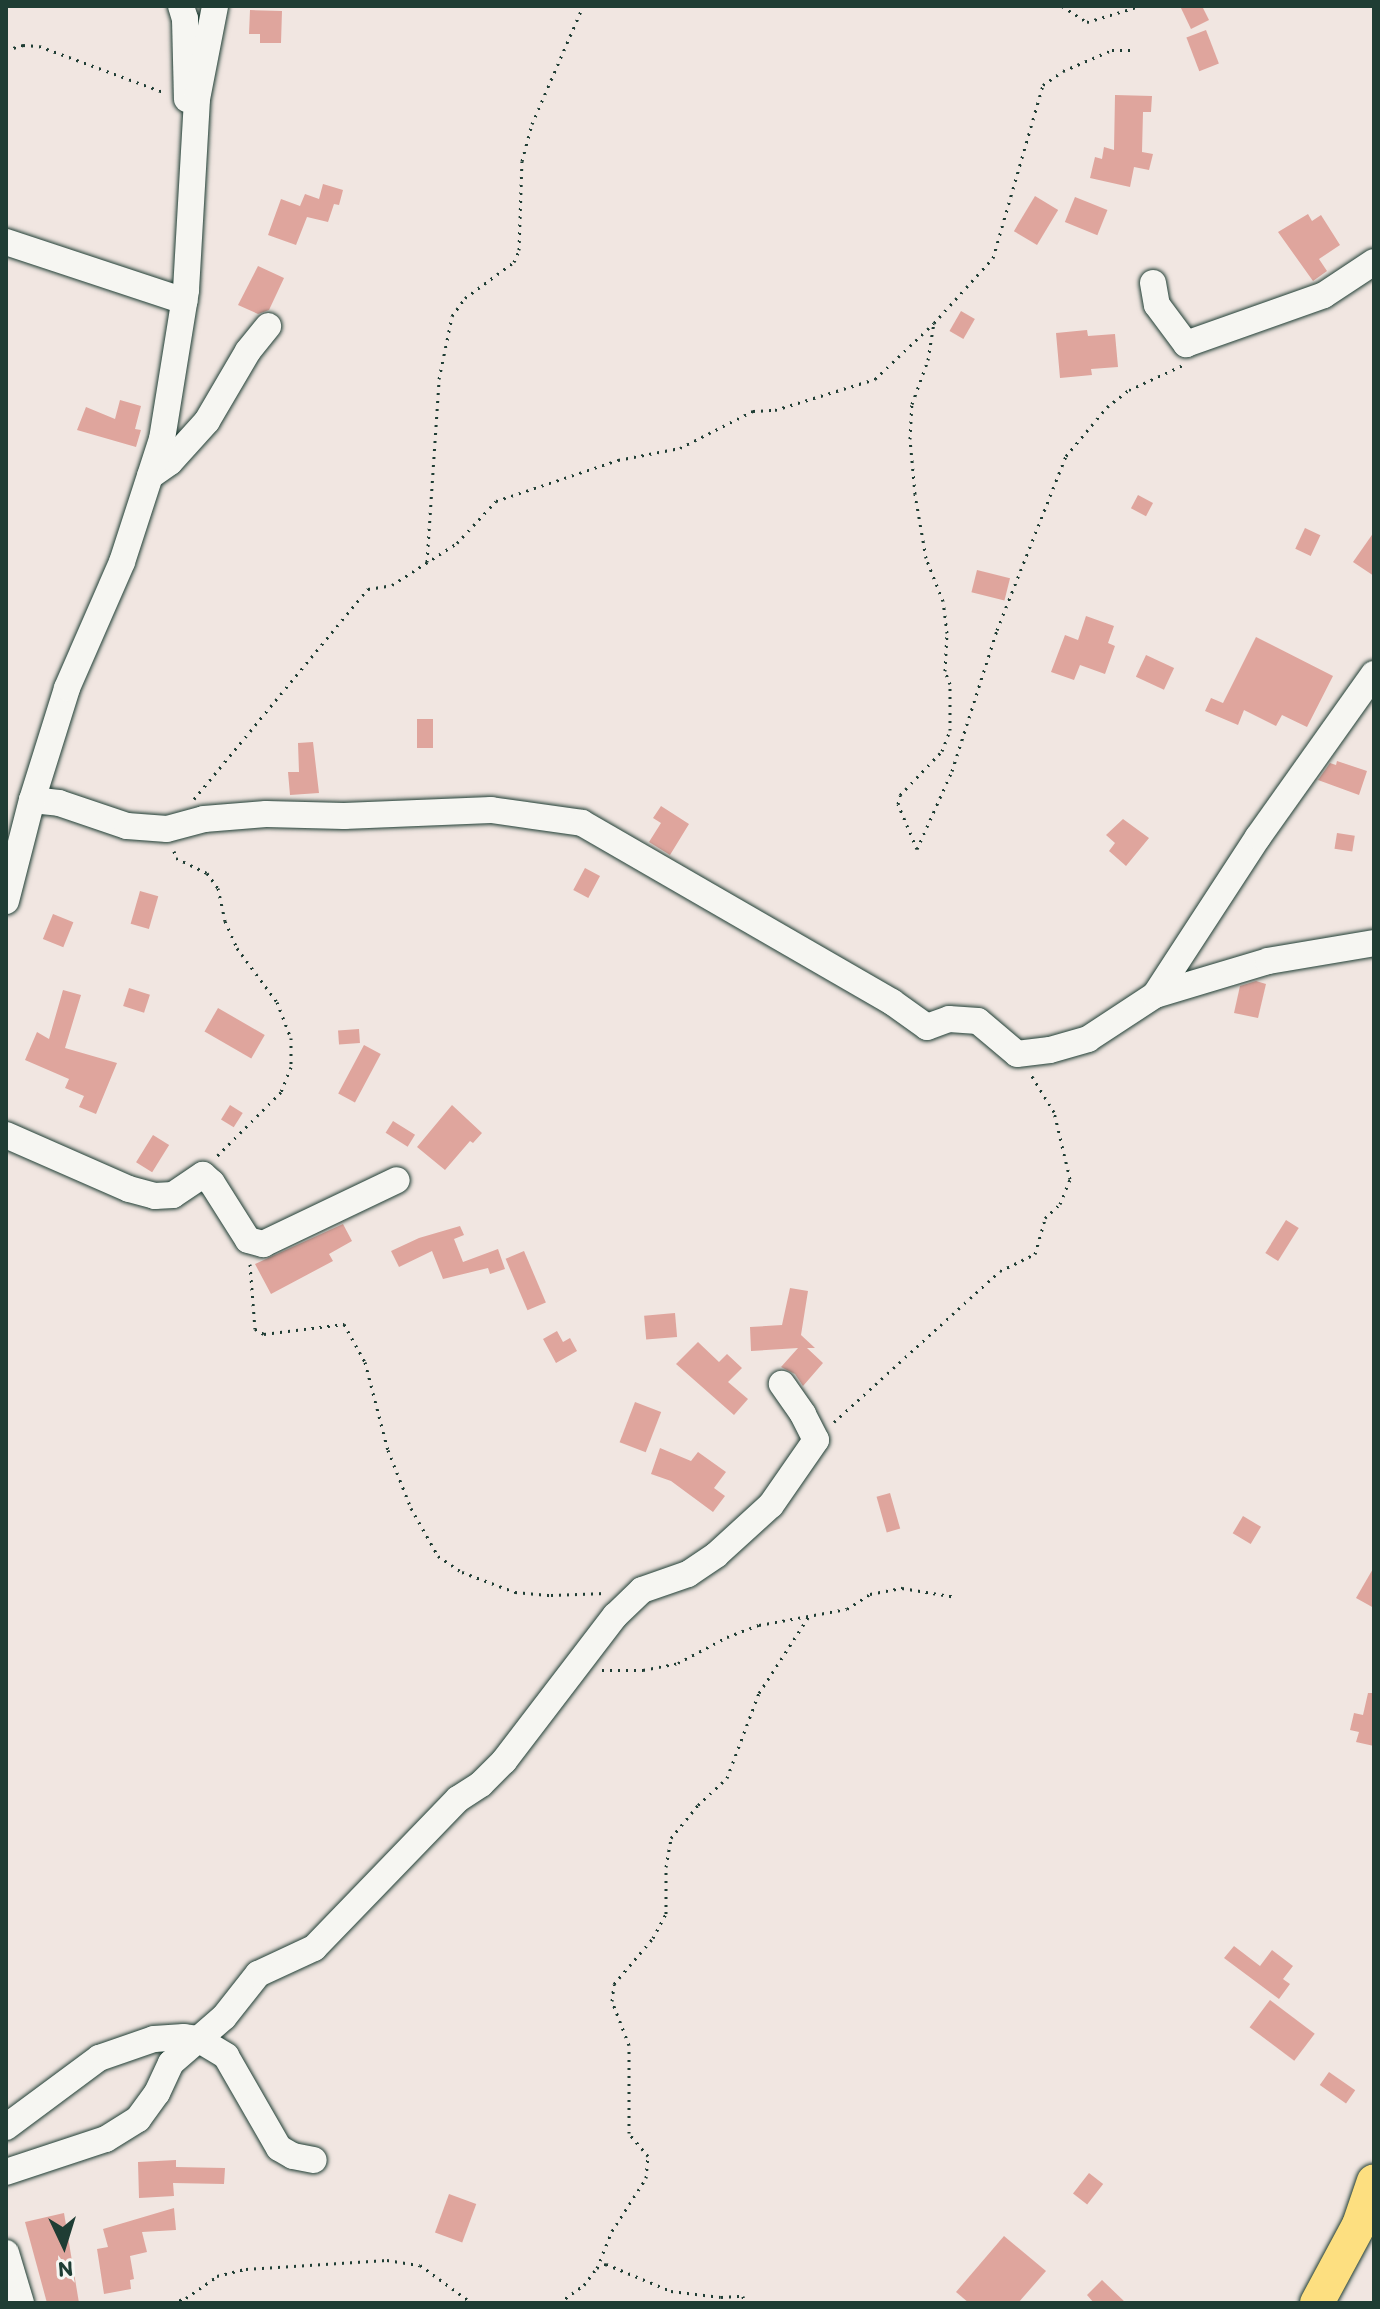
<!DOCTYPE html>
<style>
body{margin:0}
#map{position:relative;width:1380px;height:2309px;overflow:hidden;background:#f1e6e1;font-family:Itim,sans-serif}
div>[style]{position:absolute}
.building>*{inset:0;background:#dfa59d;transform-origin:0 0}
.path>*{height:3px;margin-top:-1.5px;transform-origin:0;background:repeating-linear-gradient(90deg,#1f3d34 0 2px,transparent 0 8px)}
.roads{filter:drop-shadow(0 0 2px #1f3d34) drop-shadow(0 0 2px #1f3d34)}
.minor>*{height:26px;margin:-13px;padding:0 13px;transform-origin:13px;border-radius:13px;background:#f6f6f2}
.major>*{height:34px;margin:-17px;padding:0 17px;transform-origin:17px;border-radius:17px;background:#fddf80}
span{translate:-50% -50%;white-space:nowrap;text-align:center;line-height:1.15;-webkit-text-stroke:6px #f6f6f2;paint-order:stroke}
.frame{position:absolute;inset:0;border:8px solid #1f3d34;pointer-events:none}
.north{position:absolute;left:24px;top:2205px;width:80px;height:80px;-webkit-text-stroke:6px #f6f6f2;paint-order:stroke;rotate:176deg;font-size:22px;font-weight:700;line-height:32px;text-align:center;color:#1f3d34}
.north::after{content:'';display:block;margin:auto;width:28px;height:36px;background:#1f3d34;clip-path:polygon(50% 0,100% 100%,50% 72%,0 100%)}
</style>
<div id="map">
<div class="building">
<div style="clip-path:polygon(1180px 6px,1202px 6px,1209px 20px,1191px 29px)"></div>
<div style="clip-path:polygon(250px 10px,282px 11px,281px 43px,260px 43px,260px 34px,249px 34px)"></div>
<div style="left:1206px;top:30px;width:36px;height:21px;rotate:69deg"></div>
<div style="clip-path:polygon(1115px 95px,1152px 96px,1151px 112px,1143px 112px,1142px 152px,1153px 154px,1149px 170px,1134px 167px,1130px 187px,1090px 178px,1095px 157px,1102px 159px,1104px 147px,1114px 150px)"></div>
<div style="clip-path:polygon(323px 184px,343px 190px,339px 205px,334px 204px,328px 222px,307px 217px,296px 245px,268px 235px,281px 199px,300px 206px,305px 194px,319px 199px)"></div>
<div style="left:1035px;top:196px;width:27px;height:41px;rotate:31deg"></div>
<div style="left:1075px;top:197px;width:35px;height:27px;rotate:22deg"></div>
<div style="clip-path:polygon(1308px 214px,1312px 221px,1321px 215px,1340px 245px,1319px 259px,1327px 271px,1313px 281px,1278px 232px)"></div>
<div style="clip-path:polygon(258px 266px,284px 278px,269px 310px,258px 314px,238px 305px)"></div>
<div style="left:961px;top:311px;width:16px;height:23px;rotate:30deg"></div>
<div style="clip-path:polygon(1087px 330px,1088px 336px,1115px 334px,1118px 367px,1091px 369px,1092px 375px,1060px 378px,1056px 333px)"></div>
<div style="clip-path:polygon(120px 400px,141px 406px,135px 429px,141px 430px,136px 447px,77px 430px,86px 407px,115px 419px)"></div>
<div style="left:1138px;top:495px;width:17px;height:15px;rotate:28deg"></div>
<div style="left:1305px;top:528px;width:17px;height:23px;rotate:25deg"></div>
<div style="clip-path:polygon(1374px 532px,1374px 576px,1353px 562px)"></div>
<div style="left:977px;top:570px;width:34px;height:23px;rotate:14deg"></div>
<div style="clip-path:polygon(1086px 616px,1114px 626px,1108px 643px,1115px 646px,1105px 674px,1080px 665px,1074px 680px,1051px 672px,1065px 635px,1078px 640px)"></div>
<div style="clip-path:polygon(1256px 637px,1333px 676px,1307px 727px,1282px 715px,1276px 726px,1244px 710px,1238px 725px,1205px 711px,1211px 698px,1223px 703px)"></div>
<div style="left:1146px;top:655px;width:31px;height:24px;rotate:25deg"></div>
<div style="left:417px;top:719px;width:16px;height:29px"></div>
<div style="clip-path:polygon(313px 742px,319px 793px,290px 795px,288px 772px,299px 772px,298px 743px)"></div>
<div style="clip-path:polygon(1337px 761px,1367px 771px,1359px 795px,1318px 780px,1330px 763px,1336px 765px)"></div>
<div style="clip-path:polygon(661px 806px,689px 824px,670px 855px,649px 842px,661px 823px,653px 818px)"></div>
<div style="clip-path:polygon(1123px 819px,1149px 838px,1126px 866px,1109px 851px,1115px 843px,1106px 835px)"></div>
<div style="left:1337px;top:833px;width:18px;height:16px;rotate:9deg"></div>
<div style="left:585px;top:868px;width:17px;height:25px;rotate:28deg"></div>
<div style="left:140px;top:891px;width:19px;height:34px;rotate:16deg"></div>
<div style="left:53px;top:914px;width:22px;height:27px;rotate:22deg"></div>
<div style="clip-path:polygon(1256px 981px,1266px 984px,1258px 1018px,1234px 1013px,1240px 986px)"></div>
<div style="left:129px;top:988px;width:22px;height:19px;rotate:18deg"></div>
<div style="clip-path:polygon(63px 990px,81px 995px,65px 1048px,117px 1063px,96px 1114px,79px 1107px,84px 1096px,65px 1088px,69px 1079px,25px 1060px,37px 1032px,49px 1039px)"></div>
<div style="left:218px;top:1008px;width:54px;height:27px;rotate:30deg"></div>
<div style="left:359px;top:1029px;width:14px;height:21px;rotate:86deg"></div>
<div style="left:364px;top:1045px;width:19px;height:55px;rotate:28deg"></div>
<div style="left:230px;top:1105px;width:15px;height:17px;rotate:32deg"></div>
<div style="clip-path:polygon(452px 1105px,482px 1133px,473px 1143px,470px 1141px,445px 1170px,417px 1147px)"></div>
<div style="left:393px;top:1121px;width:26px;height:14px;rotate:32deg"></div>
<div style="left:153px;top:1135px;width:19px;height:32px;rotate:32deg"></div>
<div style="left:1286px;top:1220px;width:15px;height:39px;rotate:32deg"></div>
<div style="clip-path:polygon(343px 1224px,352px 1241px,329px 1254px,333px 1261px,271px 1294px,255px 1264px)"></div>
<div style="clip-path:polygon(460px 1226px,464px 1235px,454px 1239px,463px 1262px,498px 1249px,505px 1269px,490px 1274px,488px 1268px,443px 1279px,432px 1251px,399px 1267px,391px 1251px,419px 1238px)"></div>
<div style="left:524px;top:1251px;width:56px;height:20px;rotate:67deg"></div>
<div style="clip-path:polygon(790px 1288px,808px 1291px,801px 1335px,815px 1348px,807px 1348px,823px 1363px,803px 1386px,795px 1374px,781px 1367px,798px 1348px,751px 1351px,750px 1327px,782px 1325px)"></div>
<div style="left:675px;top:1313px;width:24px;height:31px;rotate:85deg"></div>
<div style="clip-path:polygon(557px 1331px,563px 1342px,570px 1338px,577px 1351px,556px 1363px,543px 1339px)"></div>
<div style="clip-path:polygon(698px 1342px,719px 1362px,727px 1354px,742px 1368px,728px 1382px,748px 1399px,734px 1415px,676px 1364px)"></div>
<div style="left:635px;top:1402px;width:28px;height:43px;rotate:21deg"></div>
<div style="clip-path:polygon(660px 1448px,691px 1461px,698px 1452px,726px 1472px,714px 1488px,725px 1496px,713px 1512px,671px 1481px,651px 1474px)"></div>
<div style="left:890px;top:1493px;width:37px;height:14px;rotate:74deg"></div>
<div style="left:1243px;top:1516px;width:21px;height:20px;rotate:31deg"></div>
<div style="clip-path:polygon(1374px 1567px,1374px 1608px,1356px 1598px)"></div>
<div style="clip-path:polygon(1368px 1693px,1374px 1693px,1374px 1746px,1356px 1742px,1359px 1732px,1350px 1730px,1354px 1713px,1363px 1715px)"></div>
<div style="clip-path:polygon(1234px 1946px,1260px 1966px,1272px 1950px,1293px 1966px,1283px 1979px,1290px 1984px,1279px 1999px,1224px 1958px)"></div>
<div style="left:1270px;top:2000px;width:56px;height:34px;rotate:37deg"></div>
<div style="left:1329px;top:2072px;width:32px;height:16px;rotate:35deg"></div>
<div style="clip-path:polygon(176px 2160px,176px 2167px,225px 2168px,224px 2184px,173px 2183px,174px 2196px,139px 2198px,138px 2162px)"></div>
<div style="left:1089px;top:2173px;width:18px;height:26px;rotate:38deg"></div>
<div style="left:449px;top:2194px;width:29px;height:41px;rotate:20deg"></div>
<div style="clip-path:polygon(174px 2208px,176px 2230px,142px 2232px,147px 2252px,130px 2256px,134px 2279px,130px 2280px,131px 2289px,104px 2294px,97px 2249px,108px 2247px,103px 2229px)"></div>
<div style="clip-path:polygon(64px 2213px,79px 2303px,47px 2303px,25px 2222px)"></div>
<div style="clip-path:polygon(1004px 2236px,1046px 2271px,1018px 2303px,969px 2303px,956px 2292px)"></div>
<div style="clip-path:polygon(1102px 2280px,1126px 2303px,1094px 2303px,1087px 2295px)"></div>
</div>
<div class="path">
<div style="left:1062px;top:6px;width:30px;rotate:33deg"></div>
<div style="left:1087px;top:22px;width:55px;rotate:-16.8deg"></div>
<div style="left:6px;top:50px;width:18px;rotate:-16deg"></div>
<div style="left:23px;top:45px;width:16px;rotate:4deg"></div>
<div style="left:39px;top:46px;width:135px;rotate:20.3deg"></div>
<div style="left:427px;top:562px;width:183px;rotate:-86.2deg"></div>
<div style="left:439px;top:379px;width:64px;rotate:-78.3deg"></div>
<div style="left:452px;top:316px;width:22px;rotate:-54deg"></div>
<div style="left:465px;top:298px;width:61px;rotate:-36.3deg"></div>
<div style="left:514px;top:262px;width:13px;rotate:-67deg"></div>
<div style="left:519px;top:250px;width:89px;rotate:-88.1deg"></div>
<div style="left:522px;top:161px;width:38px;rotate:-75deg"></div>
<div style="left:532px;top:124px;width:129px;rotate:-66.6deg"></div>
<div style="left:194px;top:799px;width:273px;rotate:-50.4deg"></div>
<div style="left:368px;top:589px;width:24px;rotate:-9deg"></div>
<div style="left:392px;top:585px;width:77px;rotate:-32.9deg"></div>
<div style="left:457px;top:543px;width:57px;rotate:-47.1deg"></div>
<div style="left:496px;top:501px;width:129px;rotate:-18.6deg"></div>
<div style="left:618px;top:460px;width:63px;rotate:-11deg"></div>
<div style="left:680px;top:448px;width:82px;rotate:-26.9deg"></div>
<div style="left:753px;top:411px;width:22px;rotate:-3deg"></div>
<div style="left:775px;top:410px;width:105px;rotate:-17.2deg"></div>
<div style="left:875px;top:379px;width:81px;rotate:-43.5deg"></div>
<div style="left:917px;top:849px;width:49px;rotate:-112.9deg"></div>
<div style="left:898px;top:804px;width:9px;rotate:-77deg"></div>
<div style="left:900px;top:795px;width:61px;rotate:-46.3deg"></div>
<div style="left:942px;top:751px;width:22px;rotate:-69deg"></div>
<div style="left:950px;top:730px;width:46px;rotate:-90deg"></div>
<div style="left:950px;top:684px;width:14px;rotate:-111deg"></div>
<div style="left:945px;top:671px;width:38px;rotate:-87deg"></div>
<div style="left:947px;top:633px;width:32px;rotate:-97deg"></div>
<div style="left:943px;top:601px;width:46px;rotate:-111.6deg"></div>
<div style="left:926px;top:558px;width:65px;rotate:-99.8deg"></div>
<div style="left:915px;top:494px;width:55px;rotate:-95.2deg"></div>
<div style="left:910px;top:439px;width:35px;rotate:-87deg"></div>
<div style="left:912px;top:404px;width:47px;rotate:-70deg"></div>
<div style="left:928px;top:360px;width:37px;rotate:-81deg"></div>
<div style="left:934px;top:323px;width:88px;rotate:-47.8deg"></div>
<div style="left:993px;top:258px;width:180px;rotate:-73.9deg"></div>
<div style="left:1043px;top:85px;width:24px;rotate:-35deg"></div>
<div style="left:1063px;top:71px;width:53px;rotate:-23.2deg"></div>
<div style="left:1112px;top:50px;width:23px"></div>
<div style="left:917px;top:849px;width:85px;rotate:-65.8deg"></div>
<div style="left:952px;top:771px;width:148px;rotate:-72.3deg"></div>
<div style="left:997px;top:630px;width:187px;rotate:-68.4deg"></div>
<div style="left:1066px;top:456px;width:64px;rotate:-50.1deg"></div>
<div style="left:1107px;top:407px;width:28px;rotate:-38deg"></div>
<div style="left:1129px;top:390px;width:60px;rotate:-24.8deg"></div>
<div style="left:174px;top:851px;width:7px;rotate:74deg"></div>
<div style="left:176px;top:858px;width:34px;rotate:26deg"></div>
<div style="left:207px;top:873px;width:19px;rotate:54deg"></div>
<div style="left:218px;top:888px;width:34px;rotate:78deg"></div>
<div style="left:225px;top:921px;width:30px;rotate:66deg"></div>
<div style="left:237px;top:948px;width:67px;rotate:53.5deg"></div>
<div style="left:277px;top:1002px;width:39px;rotate:69deg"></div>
<div style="left:291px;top:1038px;width:29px;rotate:90deg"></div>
<div style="left:291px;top:1067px;width:27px;rotate:112deg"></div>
<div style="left:281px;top:1092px;width:95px;rotate:135deg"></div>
<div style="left:250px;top:1264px;width:65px;rotate:85.6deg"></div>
<div style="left:255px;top:1329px;width:10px;rotate:29deg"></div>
<div style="left:264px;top:1334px;width:81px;rotate:-7.1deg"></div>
<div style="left:344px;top:1324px;width:43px;rotate:61.1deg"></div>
<div style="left:365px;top:1362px;width:91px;rotate:75.4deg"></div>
<div style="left:388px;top:1450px;width:62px;rotate:68.4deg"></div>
<div style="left:411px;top:1508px;width:55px;rotate:60.6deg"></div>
<div style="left:438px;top:1556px;width:29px;rotate:34deg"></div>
<div style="left:462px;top:1572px;width:57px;rotate:20.7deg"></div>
<div style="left:515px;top:1592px;width:36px;rotate:5deg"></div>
<div style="left:551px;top:1595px;width:55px;rotate:-2.1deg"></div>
<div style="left:834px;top:1422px;width:224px;rotate:-42.3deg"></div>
<div style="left:1000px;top:1271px;width:39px;rotate:-26deg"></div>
<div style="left:1035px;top:1254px;width:37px;rotate:-74deg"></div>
<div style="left:1045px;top:1218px;width:21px;rotate:-43deg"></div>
<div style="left:1060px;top:1204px;width:27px;rotate:-68deg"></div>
<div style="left:1070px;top:1179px;width:69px;rotate:-103.4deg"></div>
<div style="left:1054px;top:1112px;width:46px;rotate:-121.6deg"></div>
<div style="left:602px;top:1670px;width:41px"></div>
<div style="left:643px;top:1670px;width:36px;rotate:-11deg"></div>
<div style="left:678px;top:1663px;width:55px;rotate:-28deg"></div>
<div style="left:727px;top:1637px;width:34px;rotate:-21deg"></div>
<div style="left:759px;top:1625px;width:89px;rotate:-10.3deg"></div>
<div style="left:847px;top:1609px;width:27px;rotate:-33deg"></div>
<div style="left:870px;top:1594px;width:33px;rotate:-11deg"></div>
<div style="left:902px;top:1588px;width:55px;rotate:9.5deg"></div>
<div style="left:597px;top:2268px;width:10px;rotate:-24deg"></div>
<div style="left:606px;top:2264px;width:70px;rotate:22.6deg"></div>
<div style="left:671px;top:2291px;width:50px;rotate:6.8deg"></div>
<div style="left:721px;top:2297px;width:22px;rotate:-3deg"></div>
<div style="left:743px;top:2296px;width:7px;rotate:82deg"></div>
<div style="left:172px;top:2303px;width:15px;rotate:-20deg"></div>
<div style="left:186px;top:2298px;width:38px;rotate:-35deg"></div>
<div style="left:217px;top:2276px;width:30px;rotate:-14deg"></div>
<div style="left:246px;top:2269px;width:141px;rotate:-3.7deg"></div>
<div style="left:387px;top:2260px;width:33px;rotate:9deg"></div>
<div style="left:420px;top:2265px;width:64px;rotate:36.2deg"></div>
<div style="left:559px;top:2303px;width:31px;rotate:-36deg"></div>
<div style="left:584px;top:2285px;width:21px;rotate:-53deg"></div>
<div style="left:597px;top:2268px;width:40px;rotate:-68deg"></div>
<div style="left:612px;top:2231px;width:63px;rotate:-57.3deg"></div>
<div style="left:646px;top:2178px;width:22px;rotate:-85deg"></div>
<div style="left:648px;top:2156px;width:30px;rotate:-130deg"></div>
<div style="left:629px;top:2133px;width:88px;rotate:-90deg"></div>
<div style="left:629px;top:2045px;width:47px;rotate:-111.1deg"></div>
<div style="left:612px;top:2001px;width:17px;rotate:-83deg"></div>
<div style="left:614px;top:1984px;width:60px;rotate:-49.7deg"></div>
<div style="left:653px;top:1938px;width:27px;rotate:-62deg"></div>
<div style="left:666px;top:1914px;width:47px;rotate:-90deg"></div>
<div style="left:666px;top:1867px;width:29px;rotate:-80deg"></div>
<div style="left:671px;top:1838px;width:43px;rotate:-50.7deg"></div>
<div style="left:698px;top:1805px;width:40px;rotate:-43deg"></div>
<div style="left:727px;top:1778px;width:91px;rotate:-69.4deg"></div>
<div style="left:759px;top:1693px;width:92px;rotate:-57deg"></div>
</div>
<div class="roads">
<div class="minor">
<div style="left:181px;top:6px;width:14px;rotate:73deg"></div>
<div style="left:185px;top:19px;width:80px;rotate:88.6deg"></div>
<div style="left:6px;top:242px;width:188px;rotate:18.3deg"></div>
<div style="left:1153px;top:283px;width:22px;rotate:80deg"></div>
<div style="left:1157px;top:305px;width:49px;rotate:53.4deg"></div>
<div style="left:1186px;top:344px;width:146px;rotate:-19.5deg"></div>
<div style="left:1324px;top:295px;width:60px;rotate:-33.4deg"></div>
<div style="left:150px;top:476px;width:24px;rotate:-35deg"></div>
<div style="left:170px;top:462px;width:55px;rotate:-47.9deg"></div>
<div style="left:207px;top:421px;width:81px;rotate:-59.6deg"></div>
<div style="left:248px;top:351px;width:32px;rotate:-51deg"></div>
<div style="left:32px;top:800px;width:27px;rotate:6deg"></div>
<div style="left:59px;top:803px;width:72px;rotate:18.7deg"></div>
<div style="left:127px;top:826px;width:40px;rotate:4.3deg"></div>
<div style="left:167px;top:829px;width:38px;rotate:-15deg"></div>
<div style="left:204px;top:819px;width:62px;rotate:-4.6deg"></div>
<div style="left:266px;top:814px;width:78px;rotate:1.5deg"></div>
<div style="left:344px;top:816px;width:147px;rotate:-2.3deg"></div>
<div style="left:491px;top:810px;width:92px;rotate:8.1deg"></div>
<div style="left:582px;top:823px;width:358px;rotate:30deg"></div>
<div style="left:892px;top:1002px;width:43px;rotate:35.5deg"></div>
<div style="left:927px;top:1027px;width:23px;rotate:-20deg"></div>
<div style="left:949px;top:1019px;width:29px;rotate:4deg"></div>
<div style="left:978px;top:1021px;width:51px;rotate:40.2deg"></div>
<div style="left:1017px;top:1054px;width:33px;rotate:-7deg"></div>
<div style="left:1050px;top:1050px;width:40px;rotate:-16deg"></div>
<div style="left:1088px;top:1039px;width:80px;rotate:-33.3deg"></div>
<div style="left:1155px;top:995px;width:189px;rotate:-56.9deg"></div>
<div style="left:1258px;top:837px;width:200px;rotate:-54.6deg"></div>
<div style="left:6px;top:901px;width:104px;rotate:-75.6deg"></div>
<div style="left:32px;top:800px;width:117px;rotate:-72.6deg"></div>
<div style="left:67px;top:688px;width:137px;rotate:-66.4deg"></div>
<div style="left:122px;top:562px;width:129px;rotate:-72deg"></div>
<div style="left:162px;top:439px;width:151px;rotate:-80.8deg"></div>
<div style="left:186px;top:290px;width:191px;rotate:-86.7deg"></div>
<div style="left:197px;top:99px;width:95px;rotate:-79deg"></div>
<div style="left:1155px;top:995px;width:118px;rotate:-16.7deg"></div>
<div style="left:1268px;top:961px;width:108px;rotate:-9.6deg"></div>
<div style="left:6px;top:1135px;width:134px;rotate:23.7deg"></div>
<div style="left:129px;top:1189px;width:27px;rotate:15deg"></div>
<div style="left:155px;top:1196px;width:18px;rotate:-3deg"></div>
<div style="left:173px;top:1195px;width:36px;rotate:-34deg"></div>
<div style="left:203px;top:1175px;width:12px;rotate:42deg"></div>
<div style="left:212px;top:1183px;width:67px;rotate:57.7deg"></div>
<div style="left:248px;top:1240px;width:16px;rotate:15deg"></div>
<div style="left:263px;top:1244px;width:148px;rotate:-25.5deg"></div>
<div style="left:6px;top:2127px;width:116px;rotate:-36.6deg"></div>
<div style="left:99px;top:2058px;width:58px;rotate:-19.1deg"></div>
<div style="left:154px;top:2039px;width:30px;rotate:-4deg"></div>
<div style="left:184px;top:2037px;width:14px;rotate:8deg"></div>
<div style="left:198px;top:2039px;width:33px;rotate:31deg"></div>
<div style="left:226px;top:2056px;width:106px;rotate:60.1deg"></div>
<div style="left:279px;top:2148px;width:16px;rotate:30deg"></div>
<div style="left:293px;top:2156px;width:21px;rotate:11deg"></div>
<div style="left:6px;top:2172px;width:105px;rotate:-18.3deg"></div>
<div style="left:106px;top:2139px;width:38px;rotate:-32deg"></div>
<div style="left:138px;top:2119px;width:32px;rotate:-54deg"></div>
<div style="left:157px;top:2093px;width:33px;rotate:-65deg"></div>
<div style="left:171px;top:2063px;width:70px;rotate:-41deg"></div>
<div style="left:224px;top:2017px;width:55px;rotate:-51.7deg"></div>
<div style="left:258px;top:1974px;width:62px;rotate:-24.9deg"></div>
<div style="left:314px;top:1948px;width:207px;rotate:-46deg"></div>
<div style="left:458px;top:1799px;width:27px;rotate:-33deg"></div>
<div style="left:481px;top:1784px;width:33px;rotate:-45deg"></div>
<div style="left:504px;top:1761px;width:183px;rotate:-52.6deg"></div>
<div style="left:615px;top:1616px;width:37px;rotate:-44deg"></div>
<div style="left:642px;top:1590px;width:49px;rotate:-19.2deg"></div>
<div style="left:688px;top:1574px;width:34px;rotate:-34deg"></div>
<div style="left:716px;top:1555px;width:74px;rotate:-42.3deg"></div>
<div style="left:771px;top:1505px;width:79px;rotate:-55.3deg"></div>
<div style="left:816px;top:1440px;width:29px;rotate:-117deg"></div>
<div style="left:803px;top:1414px;width:37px;rotate:-125deg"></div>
<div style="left:6px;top:2253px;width:52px;rotate:73.3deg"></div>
</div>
<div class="major">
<div style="left:1317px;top:2303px;width:89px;rotate:-61.7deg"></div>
<div style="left:1359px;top:2225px;width:46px;rotate:-71.2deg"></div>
</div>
</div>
<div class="frame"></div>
<div class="north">N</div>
</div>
